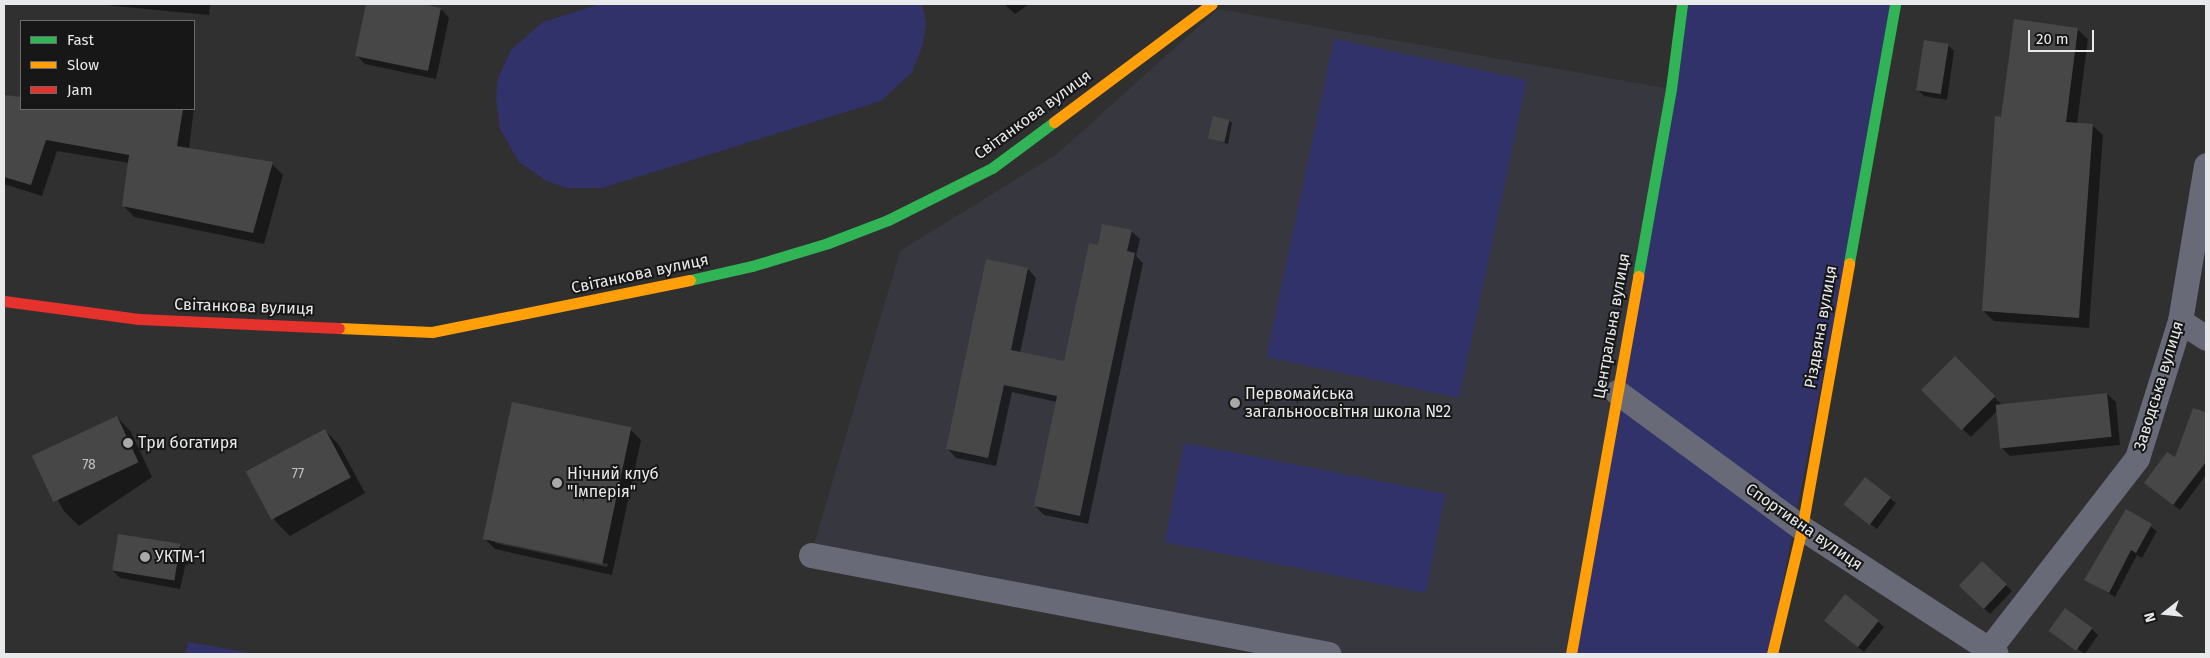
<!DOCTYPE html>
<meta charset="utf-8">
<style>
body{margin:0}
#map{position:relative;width:2210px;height:658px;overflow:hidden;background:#303030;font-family:"Fira Sans",sans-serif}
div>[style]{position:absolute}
.built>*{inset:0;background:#36373f}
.green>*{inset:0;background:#31326a;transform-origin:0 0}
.shadow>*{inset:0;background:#0007}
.building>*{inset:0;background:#474748;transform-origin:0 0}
.street>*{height:25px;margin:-12.5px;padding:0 12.5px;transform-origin:12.5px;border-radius:12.5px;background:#686a77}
.fast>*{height:11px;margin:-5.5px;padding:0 5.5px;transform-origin:5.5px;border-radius:5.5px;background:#30b455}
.slow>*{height:11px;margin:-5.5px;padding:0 5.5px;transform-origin:5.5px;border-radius:5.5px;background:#ff9f0a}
.jam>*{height:11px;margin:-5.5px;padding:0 5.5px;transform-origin:5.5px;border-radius:5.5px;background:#e5322d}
.dots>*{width:14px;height:14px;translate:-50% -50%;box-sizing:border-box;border:2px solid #171718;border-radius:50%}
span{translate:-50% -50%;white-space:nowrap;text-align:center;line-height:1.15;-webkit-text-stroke:4px #171718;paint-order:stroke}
.number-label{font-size:14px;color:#c0c0c2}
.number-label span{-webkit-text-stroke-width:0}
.street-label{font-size:16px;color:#e8e9ea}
.poi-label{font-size:16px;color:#e8e9ea}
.left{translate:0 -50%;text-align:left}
.frame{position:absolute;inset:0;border:5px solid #e8e9ea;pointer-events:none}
.legend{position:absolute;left:20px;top:20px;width:175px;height:90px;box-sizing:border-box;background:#171718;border:1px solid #6b6b6c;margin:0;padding:6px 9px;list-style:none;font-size:15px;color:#e8e9ea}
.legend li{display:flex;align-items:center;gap:10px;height:25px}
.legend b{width:25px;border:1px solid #6b6b6c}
.north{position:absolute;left:2140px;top:588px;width:50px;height:50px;-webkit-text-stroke:4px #171718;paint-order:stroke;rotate:254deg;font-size:14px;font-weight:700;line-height:20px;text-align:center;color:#e8e9ea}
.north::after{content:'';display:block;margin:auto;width:18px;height:22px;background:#e8e9ea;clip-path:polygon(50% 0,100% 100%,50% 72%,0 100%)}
.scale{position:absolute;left:2028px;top:30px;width:66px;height:22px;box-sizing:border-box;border:2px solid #e8e9ea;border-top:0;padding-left:6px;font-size:15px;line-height:18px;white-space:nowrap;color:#e8e9ea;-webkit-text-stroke:4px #171718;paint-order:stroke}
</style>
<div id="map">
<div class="built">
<div style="clip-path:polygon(1218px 9px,1671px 89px,1571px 654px,1329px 654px,811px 555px,900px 251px,1057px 154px)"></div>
</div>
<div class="green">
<div style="clip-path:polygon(600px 4px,922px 4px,926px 24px,923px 44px,912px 72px,881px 101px,602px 188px,566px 188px,545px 180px,519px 162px,500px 129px,496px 98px,498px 78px,511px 50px,543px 22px)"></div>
<div style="clip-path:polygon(1682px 4px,1895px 4px,1769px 654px,1571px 654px)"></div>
<div style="left:1334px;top:39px;width:197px;height:325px;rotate:12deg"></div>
<div style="left:1184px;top:443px;width:266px;height:101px;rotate:11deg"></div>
<div style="clip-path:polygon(188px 642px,256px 654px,186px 654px)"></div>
</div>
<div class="shadow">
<div style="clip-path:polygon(94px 4px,210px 4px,209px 15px)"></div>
<div style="clip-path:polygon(367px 4px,417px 4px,441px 9px,449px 18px,436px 79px,365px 64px,356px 55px)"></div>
<div style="clip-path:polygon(1004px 4px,1029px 4px,1015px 14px)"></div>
<div style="clip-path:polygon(2077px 29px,2088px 39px,2077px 124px,2092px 125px,2103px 135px,2089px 328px,1994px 321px,1983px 311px,2002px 118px)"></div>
<div style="clip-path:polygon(1948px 45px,1954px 51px,1947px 100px,1924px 96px,1918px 90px)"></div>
<div style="clip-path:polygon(4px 96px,21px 98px,21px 109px,194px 107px,189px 149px,272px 164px,283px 175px,264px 244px,134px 217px,123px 205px,129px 163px,57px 151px,42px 196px,4px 184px)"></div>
<div style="clip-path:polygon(1230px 121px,1232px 123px,1228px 144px,1210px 138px)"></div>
<div style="clip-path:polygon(1131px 231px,1140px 239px,1136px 256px,1143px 263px,1088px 524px,1044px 515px,1035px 506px,1057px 402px,1012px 392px,996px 466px,956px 458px,948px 449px,1028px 269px,1036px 278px,1020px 353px,1065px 362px,1099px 246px)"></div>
<div style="clip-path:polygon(1955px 358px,2002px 405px,2107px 394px,2116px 402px,2120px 445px,2010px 456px,2002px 448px,1998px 410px,1971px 437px,1923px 390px)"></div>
<div style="clip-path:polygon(2193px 409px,2206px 414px,2206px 475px,2180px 510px,2151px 488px,2175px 459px)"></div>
<div style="clip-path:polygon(117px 417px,131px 432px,152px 477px,79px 526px,64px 511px,41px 469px)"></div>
<div style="clip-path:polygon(evenodd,630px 429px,641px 440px,612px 575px,495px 549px,484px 538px,630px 429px,495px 540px,608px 564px,607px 567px,495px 543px,495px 540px)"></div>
<div style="clip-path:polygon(325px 430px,339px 445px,365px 493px,290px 536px,276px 522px,247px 470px)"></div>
<div style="clip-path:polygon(1865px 479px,1896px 503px,1877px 529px,1851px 510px)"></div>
<div style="clip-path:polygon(2126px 511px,2157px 531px,2142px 558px,2137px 555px,2115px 597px,2086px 580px)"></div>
<div style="clip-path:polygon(179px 545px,188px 554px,180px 589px,120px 578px,112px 570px)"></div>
<div style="clip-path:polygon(1982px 563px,2012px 591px,1990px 614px,1966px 592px)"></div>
<div style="clip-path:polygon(1826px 621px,1878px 622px,1884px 627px,1864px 652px)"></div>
<div style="clip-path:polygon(2092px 629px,2098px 635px,2085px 654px,2051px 631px)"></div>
</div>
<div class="building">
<div style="clip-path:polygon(366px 4px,423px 4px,441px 8px,428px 71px,355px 56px)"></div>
<div style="clip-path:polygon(2014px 19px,2078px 28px,2066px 122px,2093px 124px,2079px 318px,1982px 311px,1995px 116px,2001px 117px)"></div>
<div style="left:1924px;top:40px;width:25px;height:51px;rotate:9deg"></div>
<div style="clip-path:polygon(4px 95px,21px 97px,21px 109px,183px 109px,177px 146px,273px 162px,253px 233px,122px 206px,129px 155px,46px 140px,31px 185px,4px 177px)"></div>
<div style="left:1213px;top:116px;width:17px;height:23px;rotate:13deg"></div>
<div style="clip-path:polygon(1102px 224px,1132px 230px,1127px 251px,1135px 253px,1080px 516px,1034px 506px,1057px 396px,1004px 385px,988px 458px,946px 449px,986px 259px,1028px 268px,1011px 350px,1064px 361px,1089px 243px,1098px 245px)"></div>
<div style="left:1955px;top:356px;width:57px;height:48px;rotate:45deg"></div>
<div style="left:2107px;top:393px;width:44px;height:112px;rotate:84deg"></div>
<div style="left:512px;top:402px;width:122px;height:140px;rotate:12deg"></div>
<div style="clip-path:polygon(2193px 408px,2206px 412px,2206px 462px,2173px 505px,2144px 483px,2167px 452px,2175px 457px)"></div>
<div style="left:117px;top:416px;width:51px;height:94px;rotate:65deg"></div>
<div style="left:325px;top:429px;width:55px;height:90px;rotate:62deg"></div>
<div style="left:1865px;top:477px;width:33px;height:35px;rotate:38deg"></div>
<div style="clip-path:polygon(2126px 509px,2152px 524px,2136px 553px,2131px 550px,2109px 593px,2084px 580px)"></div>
<div style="left:118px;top:534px;width:63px;height:37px;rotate:9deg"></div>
<div style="left:1982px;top:561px;width:34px;height:34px;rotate:43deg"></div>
<div style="left:1845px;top:594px;width:43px;height:34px;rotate:38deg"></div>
<div style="left:2065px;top:608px;width:34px;height:28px;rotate:36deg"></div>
</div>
<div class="street">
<div style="left:2180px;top:321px;width:31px;rotate:33deg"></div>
<div style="left:1617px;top:392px;width:230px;rotate:36.3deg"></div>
<div style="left:1802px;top:528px;width:231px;rotate:33deg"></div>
<div style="left:811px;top:555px;width:527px;rotate:10.82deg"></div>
<div style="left:1989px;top:649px;width:242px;rotate:-52.2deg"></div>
<div style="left:2137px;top:458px;width:144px;rotate:-72.6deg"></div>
<div style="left:2180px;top:321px;width:158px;rotate:-80.5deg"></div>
</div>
<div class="fast">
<div style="left:1849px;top:263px;width:263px;rotate:-79.9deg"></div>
<div style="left:1638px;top:276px;width:190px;rotate:-80deg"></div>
<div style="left:1671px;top:89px;width:86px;rotate:-82.6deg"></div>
<div style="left:690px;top:280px;width:64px;rotate:-12.7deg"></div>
<div style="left:752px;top:266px;width:79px;rotate:-16.8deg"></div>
<div style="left:828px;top:243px;width:64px;rotate:-21deg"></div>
<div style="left:888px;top:220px;width:116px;rotate:-26.6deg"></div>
<div style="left:992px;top:168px;width:77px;rotate:-36.6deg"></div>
</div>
<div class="slow">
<div style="left:1054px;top:122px;width:197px;rotate:-36.8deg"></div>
<div style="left:339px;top:328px;width:93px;rotate:2.5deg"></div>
<div style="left:432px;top:332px;width:263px;rotate:-11.4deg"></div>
<div style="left:1571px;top:654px;width:384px;rotate:-79.9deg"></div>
<div style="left:1772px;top:654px;width:130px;rotate:-76.6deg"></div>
<div style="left:1802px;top:528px;width:269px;rotate:-79.9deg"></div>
</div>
<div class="jam">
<div style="left:4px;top:301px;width:136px;rotate:7.6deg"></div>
<div style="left:139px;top:319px;width:200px;rotate:2.6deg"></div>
</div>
<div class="dots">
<div style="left:1235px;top:403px;background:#a8a8a9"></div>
<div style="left:128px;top:443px;background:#a8a8a9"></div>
<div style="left:557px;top:483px;background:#a8a8a9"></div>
<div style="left:145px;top:557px;background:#a8a8a9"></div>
</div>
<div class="number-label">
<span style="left:89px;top:465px">78</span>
<span style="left:298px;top:474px">77</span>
</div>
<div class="street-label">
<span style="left:1033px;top:115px;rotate:-36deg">Світанкова вулиця</span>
<span style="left:640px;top:274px;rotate:-12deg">Світанкова вулиця</span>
<span style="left:244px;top:307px;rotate:2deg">Світанкова вулиця</span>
<span style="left:1612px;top:326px;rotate:-80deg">Центральна вулиця</span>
<span style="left:1821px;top:327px;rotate:-80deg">Різдвяна вулиця</span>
<span style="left:2159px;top:386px;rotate:-73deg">Заводська вулиця</span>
<span style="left:1804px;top:527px;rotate:35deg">Спортивна вулиця</span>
</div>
<div class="poi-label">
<span class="left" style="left:1245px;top:403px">Первомайська<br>загальноосвітня школа №2</span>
<span class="left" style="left:138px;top:443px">Три богатиря</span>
<span class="left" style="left:567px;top:483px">Нічний клуб<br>"Імперія"</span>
<span class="left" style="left:155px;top:557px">УКТМ-1</span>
</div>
<div class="frame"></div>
<ul class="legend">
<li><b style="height:6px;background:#30b455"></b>Fast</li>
<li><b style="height:6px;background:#ff9f0a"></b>Slow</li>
<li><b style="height:6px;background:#e5322d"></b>Jam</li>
</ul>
<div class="north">N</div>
<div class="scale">20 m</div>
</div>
